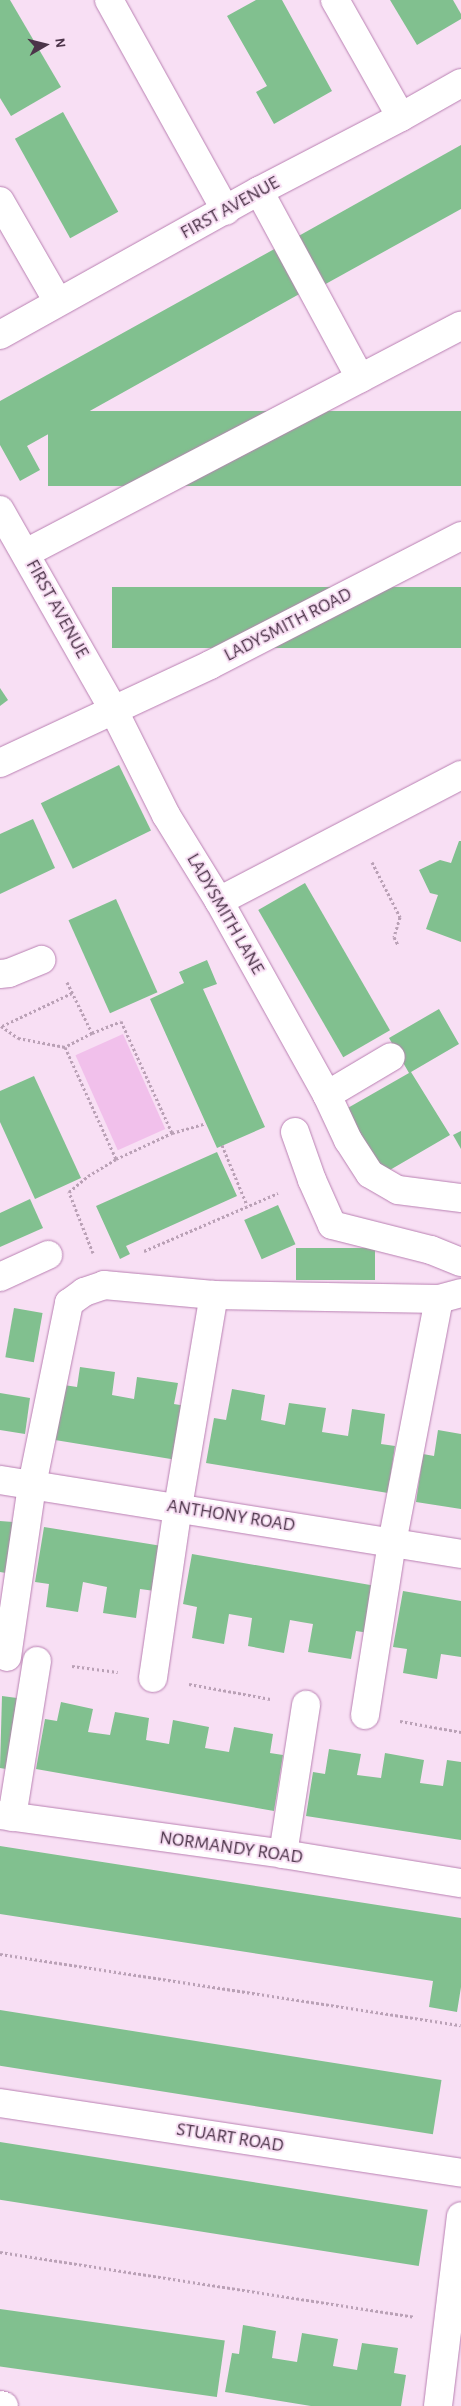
<!DOCTYPE html>
<style>
body{margin:0}
#map{position:relative;width:461px;height:2406px;overflow:hidden;background:#f8dff4;font-family:"Alegreya Sans",sans-serif}
div>[style]{position:absolute}
.green>*{inset:0;background:#f1c0eb;transform-origin:0 0}
.building>*{inset:0;background:#81c08f;transform-origin:0 0}
.path>*{height:3px;margin-top:-1.5px;transform-origin:0;background:repeating-linear-gradient(90deg,#baa1b6 0 2.5px,transparent 0 5px)}
.roads{filter:drop-shadow(0 0 1px #b980b2) drop-shadow(0 0 1px #b980b2)}
.minor>*{height:28px;margin:-14px;padding:0 14px;transform-origin:14px;border-radius:14px;background:#fff}
span{translate:-50% -50%;white-space:nowrap;text-align:center;line-height:1.15;-webkit-text-stroke:4px #f8dff4;paint-order:stroke}
.street-label{font-size:19px;color:#4c3449}
.north{position:absolute;left:20px;top:20px;width:50px;height:50px;-webkit-text-stroke:4px #f8dff4;paint-order:stroke;rotate:82deg;font-size:14px;font-weight:700;line-height:20px;text-align:center;color:#4c3449}
.north::after{content:'';display:block;margin:auto;width:18px;height:22px;background:#4c3449;clip-path:polygon(50% 0,100% 100%,50% 72%,0 100%)}
</style>
<div id="map">
<div class="green">
<div style="left:123px;top:1034px;width:104px;height:52px;rotate:66deg"></div>
</div>
<div class="building">
<div style="clip-path:polygon(0 0,10px 0,61px 87px,11px 116px,0 98px)"></div>
<div style="clip-path:polygon(256px 0,282px 0,332px 91px,274px 124px,256px 92px,267px 86px,227px 16px)"></div>
<div style="clip-path:polygon(390px 0,453px 0,461px 14px,461px 19px,417px 45px)"></div>
<div style="left:63px;top:112px;width:114px;height:55px;rotate:61deg"></div>
<div style="clip-path:polygon(461px 145px,461px 209px,322px 286px,295px 238px)"></div>
<div style="clip-path:polygon(278px 247px,303px 292px,27px 446px,40px 470px,20px 481px,0 445px,0 401px)"></div>
<div style="left:461px;top:411px;width:75px;height:413px;rotate:90deg"></div>
<div style="left:461px;top:587px;width:61px;height:349px;rotate:90deg"></div>
<div style="clip-path:polygon(0 688px,8px 700px,0 706px)"></div>
<div style="left:119px;top:765px;width:73px;height:87px;rotate:64deg"></div>
<div style="clip-path:polygon(33px 819px,55px 868px,0 894px,0 834px)"></div>
<div style="clip-path:polygon(459px 841px,461px 841px,461px 942px,426px 929px,438px 895px,430px 893px,419px 870px,440px 860px,451px 863px)"></div>
<div style="left:305px;top:883px;width:170px;height:54px;rotate:60deg"></div>
<div style="left:116px;top:899px;width:102px;height:52px;rotate:66deg"></div>
<div style="clip-path:polygon(207px 960px,217px 984px,203px 989px,265px 1127px,217px 1148px,150px 999px,184px 983px,179px 972px)"></div>
<div style="clip-path:polygon(439px 1009px,459px 1044px,411px 1072px,450px 1135px,383px 1174px,346px 1109px,409px 1073px,389px 1038px)"></div>
<div style="clip-path:polygon(34px 1076px,81px 1178px,35px 1199px,0 1122px,0 1091px)"></div>
<div style="clip-path:polygon(461px 1131px,461px 1149px,453px 1135px)"></div>
<div style="clip-path:polygon(217px 1152px,237px 1196px,126px 1246px,130px 1254px,120px 1259px,96px 1206px)"></div>
<div style="clip-path:polygon(30px 1199px,43px 1228px,0 1247px,0 1213px)"></div>
<div style="left:278px;top:1205px;width:43px;height:37px;rotate:66deg"></div>
<div style="left:296px;top:1248px;width:79px;height:32px"></div>
<div style="left:14px;top:1308px;width:29px;height:50px;rotate:10deg"></div>
<div style="clip-path:polygon(80px 1367px,115px 1372px,112px 1395px,134px 1399px,137px 1377px,178px 1383px,174px 1404px,186px 1406px,177px 1460px,55px 1440px,64px 1385px,77px 1387px)"></div>
<div style="clip-path:polygon(232px 1389px,265px 1395px,261px 1420px,285px 1425px,289px 1403px,326px 1408px,322px 1432px,348px 1436px,352px 1409px,385px 1414px,381px 1444px,395px 1446px,388px 1493px,206px 1463px,214px 1418px,226px 1420px)"></div>
<div style="clip-path:polygon(0 1393px,30px 1398px,25px 1434px,0 1430px)"></div>
<div style="clip-path:polygon(438px 1430px,461px 1434px,461px 1509px,416px 1502px,423px 1454px,434px 1456px)"></div>
<div style="clip-path:polygon(0 1521px,13px 1522px,6px 1573px,0 1572px)"></div>
<div style="clip-path:polygon(44px 1527px,162px 1546px,155px 1591px,140px 1589px,136px 1618px,103px 1613px,107px 1587px,83px 1582px,78px 1612px,46px 1607px,49px 1584px,35px 1582px)"></div>
<div style="clip-path:polygon(192px 1554px,376px 1586px,369px 1633px,356px 1631px,351px 1659px,308px 1652px,313px 1624px,301px 1622px,290px 1620px,284px 1653px,248px 1646px,252px 1618px,229px 1614px,224px 1644px,192px 1638px,197px 1607px,183px 1604px)"></div>
<div style="clip-path:polygon(403px 1591px,461px 1601px,461px 1657px,441px 1654px,437px 1679px,403px 1673px,407px 1649px,393px 1647px)"></div>
<div style="clip-path:polygon(2px 1696px,17px 1698px,6px 1769px,0 1768px)"></div>
<div style="clip-path:polygon(61px 1702px,93px 1709px,88px 1732px,110px 1735px,115px 1712px,149px 1718px,146px 1740px,169px 1744px,173px 1720px,209px 1727px,205px 1748px,229px 1752px,234px 1727px,273px 1734px,270px 1753px,283px 1755px,274px 1811px,36px 1769px,45px 1719px,57px 1721px)"></div>
<div style="clip-path:polygon(329px 1749px,361px 1754px,357px 1775px,381px 1778px,385px 1753px,424px 1760px,420px 1783px,443px 1786px,447px 1760px,461px 1762px,461px 1840px,306px 1816px,313px 1772px,325px 1774px)"></div>
<div style="clip-path:polygon(0 1846px,461px 1918px,461px 1987px,457px 2012px,429px 2007px,433px 1981px,0 1914px)"></div>
<div style="left:0;top:2010px;width:447px;height:55px;rotate:9deg"></div>
<div style="left:0;top:2142px;width:433px;height:57px;rotate:9deg"></div>
<div style="left:0;top:2309px;width:227px;height:57px;rotate:8deg"></div>
<div style="clip-path:polygon(243px 2325px,276px 2331px,272px 2358px,297px 2362px,302px 2333px,338px 2339px,333px 2366px,357px 2370px,362px 2343px,398px 2348px,394px 2373px,406px 2375px,401px 2406px,311px 2406px,225px 2392px,232px 2353px,239px 2354px)"></div>
</div>
<div class="path">
<div style="left:372px;top:862px;width:62px;rotate:63deg"></div>
<div style="left:400px;top:917px;width:21px;rotate:107deg"></div>
<div style="left:394px;top:937px;width:9px;rotate:63deg"></div>
<div style="left:67px;top:982px;width:57px;rotate:63.9deg"></div>
<div style="left:92px;top:1033px;width:31px;rotate:-22deg"></div>
<div style="left:121px;top:1021px;width:123px;rotate:65.5deg"></div>
<div style="left:172px;top:1133px;width:35px;rotate:-16deg"></div>
<div style="left:1px;top:1026px;width:21px;rotate:35deg"></div>
<div style="left:18px;top:1038px;width:48px;rotate:10.8deg"></div>
<div style="left:2px;top:1026px;width:77px;rotate:-25.2deg"></div>
<div style="left:92px;top:1033px;width:30px;rotate:153deg"></div>
<div style="left:65px;top:1047px;width:123px;rotate:65.5deg"></div>
<div style="left:222px;top:1145px;width:65px;rotate:67.4deg"></div>
<div style="left:144px;top:1251px;width:146px;rotate:-23.4deg"></div>
<div style="left:93px;top:1253px;width:66px;rotate:-111.5deg"></div>
<div style="left:69px;top:1192px;width:25px;rotate:-40deg"></div>
<div style="left:88px;top:1176px;width:33px;rotate:-31deg"></div>
<div style="left:116px;top:1159px;width:62px;rotate:-24.9deg"></div>
<div style="left:72px;top:1666px;width:46px;rotate:7.4deg"></div>
<div style="left:189px;top:1684px;width:83px;rotate:10.4deg"></div>
<div style="left:400px;top:1721px;width:62px;rotate:10.2deg"></div>
<div style="left:0;top:1954px;width:466px;rotate:8.8deg"></div>
<div style="left:0;top:2252px;width:419px;rotate:8.9deg"></div>
</div>
<div class="roads">
<div class="minor">
<div style="left:109px;top:0;width:241px;rotate:61deg"></div>
<div style="left:335px;top:0;width:134px;rotate:60.6deg"></div>
<div style="left:259px;top:191px;width:213px;rotate:61.6deg"></div>
<div style="left:0;top:201px;width:116px;rotate:60.1deg"></div>
<div style="left:0;top:335px;width:296px;rotate:-29.1deg"></div>
<div style="left:259px;top:191px;width:160px;rotate:-27.5deg"></div>
<div style="left:401px;top:117px;width:69px;rotate:-29.5deg"></div>
<div style="left:0;top:510px;width:229px;rotate:60.4deg"></div>
<div style="left:113px;top:709px;width:119px;rotate:63.4deg"></div>
<div style="left:166px;top:815px;width:101px;rotate:58.4deg"></div>
<div style="left:219px;top:901px;width:222px;rotate:60.9deg"></div>
<div style="left:327px;top:1095px;width:50px;rotate:65deg"></div>
<div style="left:348px;top:1140px;width:40px;rotate:57.1deg"></div>
<div style="left:370px;top:1174px;width:32px;rotate:30deg"></div>
<div style="left:398px;top:1190px;width:64px;rotate:7.2deg"></div>
<div style="left:26px;top:553px;width:491px;rotate:-27.6deg"></div>
<div style="left:0;top:763px;width:232px;rotate:-25deg"></div>
<div style="left:210px;top:665px;width:282px;rotate:-27.2deg"></div>
<div style="left:219px;top:901px;width:273px;rotate:-27.5deg"></div>
<div style="left:0;top:974px;width:9px;rotate:-6deg"></div>
<div style="left:9px;top:973px;width:35px;rotate:-22deg"></div>
<div style="left:327px;top:1095px;width:74px;rotate:-30.7deg"></div>
<div style="left:295px;top:1132px;width:51px;rotate:70.5deg"></div>
<div style="left:312px;top:1180px;width:49px;rotate:66deg"></div>
<div style="left:332px;top:1225px;width:102px;rotate:14.2deg"></div>
<div style="left:431px;top:1250px;width:32px;rotate:22deg"></div>
<div style="left:0;top:1277px;width:53px;rotate:-24.6deg"></div>
<div style="left:0;top:1480px;width:467px;rotate:9.1deg"></div>
<div style="left:7px;top:1657px;width:174px;rotate:-81.7deg"></div>
<div style="left:32px;top:1485px;width:186px;rotate:-78.5deg"></div>
<div style="left:69px;top:1303px;width:19px;rotate:-36deg"></div>
<div style="left:84px;top:1292px;width:21px;rotate:-19deg"></div>
<div style="left:104px;top:1285px;width:110px;rotate:5.2deg"></div>
<div style="left:214px;top:1295px;width:225px;rotate:1deg"></div>
<div style="left:439px;top:1299px;width:23px;rotate:-15deg"></div>
<div style="left:153px;top:1678px;width:173px;rotate:-81.7deg"></div>
<div style="left:178px;top:1507px;width:215px;rotate:-80.4deg"></div>
<div style="left:365px;top:1715px;width:174px;rotate:-81.1deg"></div>
<div style="left:392px;top:1543px;width:248px;rotate:-79.1deg"></div>
<div style="left:0;top:1815px;width:286px;rotate:7.8deg"></div>
<div style="left:283px;top:1854px;width:180px;rotate:9.3deg"></div>
<div style="left:12px;top:1817px;width:158px;rotate:-80.9deg"></div>
<div style="left:283px;top:1854px;width:151px;rotate:-81.2deg"></div>
<div style="left:0;top:2103px;width:466px;rotate:8.6deg"></div>
<div style="left:0;top:2405px;width:4px;rotate:14deg"></div>
<div style="left:438px;top:2406px;width:191px;rotate:-83.1deg"></div>
</div>
</div>
<div class="street-label">
<span style="left:230px;top:208px;rotate:-29deg">FIRST AVENUE</span>
<span style="left:57px;top:609px;rotate:61deg">FIRST AVENUE</span>
<span style="left:288px;top:625px;rotate:-27deg">LADYSMITH ROAD</span>
<span style="left:225px;top:914px;rotate:60deg">LADYSMITH LANE</span>
<span style="left:231px;top:1516px;rotate:9deg">ANTHONY ROAD</span>
<span style="left:231px;top:1848px;rotate:8deg">NORMANDY ROAD</span>
<span style="left:230px;top:2138px;rotate:9deg">STUART ROAD</span>
</div>
<div class="north">N</div>
</div>
